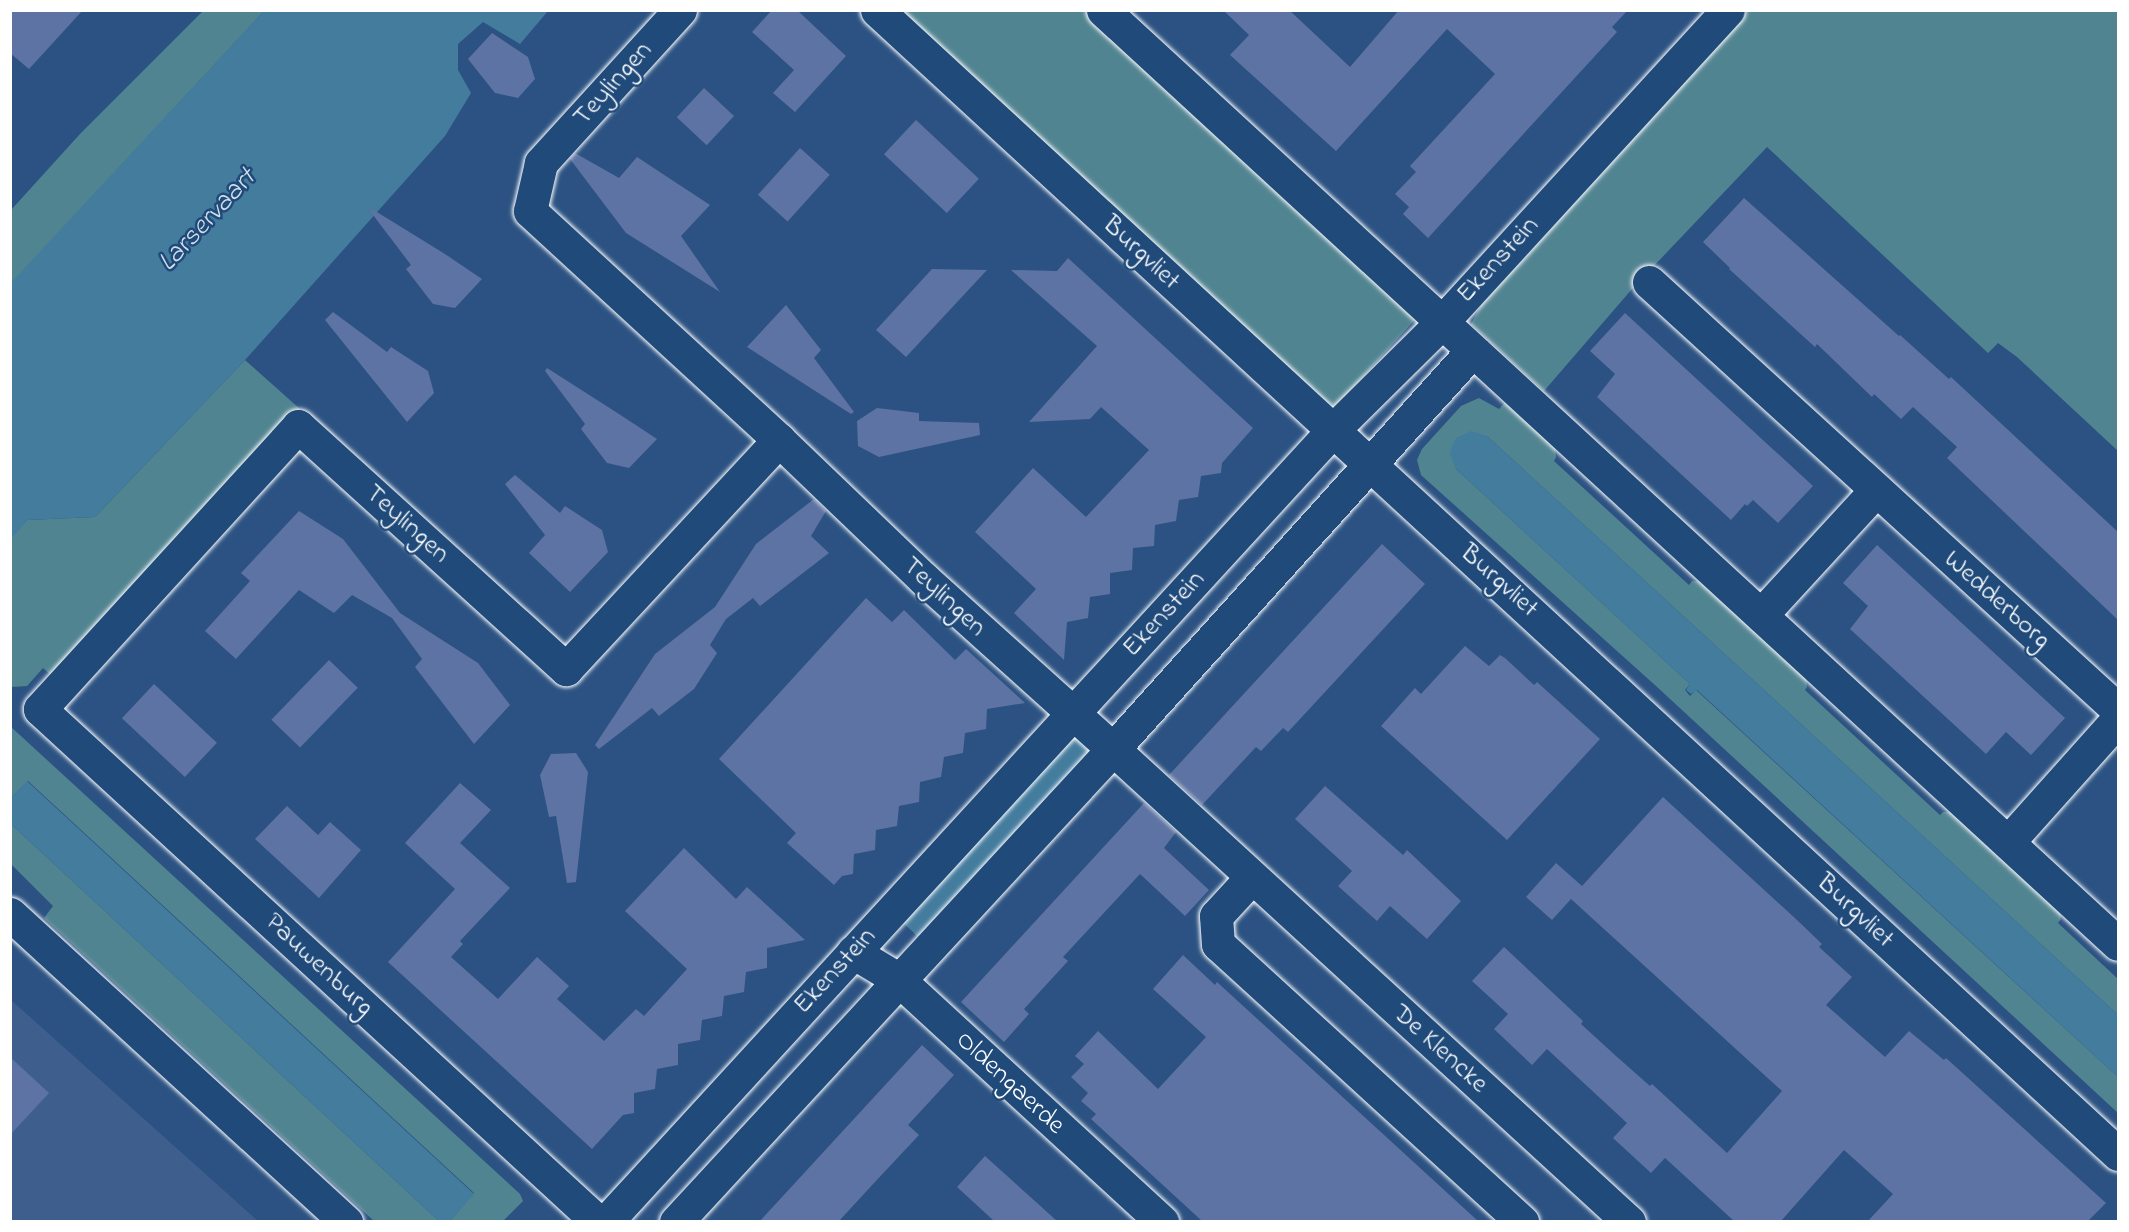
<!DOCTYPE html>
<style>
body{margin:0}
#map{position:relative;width:2129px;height:1232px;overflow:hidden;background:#2b5282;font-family:"Indie Flower",sans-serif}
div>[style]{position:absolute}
.built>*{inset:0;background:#3e5f8e}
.green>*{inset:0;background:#518491}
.water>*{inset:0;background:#447c9e;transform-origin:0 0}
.building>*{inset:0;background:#5d73a3;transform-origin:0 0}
.roads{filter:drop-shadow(0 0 2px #fff) drop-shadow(0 0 2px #fff)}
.minor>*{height:33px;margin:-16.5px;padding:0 16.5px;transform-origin:16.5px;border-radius:16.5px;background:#1f4a7a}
span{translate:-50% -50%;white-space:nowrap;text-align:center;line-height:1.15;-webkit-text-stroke:5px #1f4a7a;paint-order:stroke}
.street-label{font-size:27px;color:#fff}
.water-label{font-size:28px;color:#d0dee7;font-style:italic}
.frame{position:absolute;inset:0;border:12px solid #fff;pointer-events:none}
</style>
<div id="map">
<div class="built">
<div style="clip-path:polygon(11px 1000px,258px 1221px,11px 1221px)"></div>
</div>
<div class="green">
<div style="clip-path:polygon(203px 11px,264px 11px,11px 284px,11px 210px,80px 134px)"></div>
<div style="clip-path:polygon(886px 11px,1085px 11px,1421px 313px,1337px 405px,1325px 403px)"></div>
<div style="clip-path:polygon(1747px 11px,2118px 11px,2118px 451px,2017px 357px,1998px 343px,1988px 353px,1767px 147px,1632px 289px,1544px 391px,1471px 324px,1486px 296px,1523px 260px)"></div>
<div style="clip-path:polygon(245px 360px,300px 409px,53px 677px,43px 668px,27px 686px,13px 687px,11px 685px,10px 539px,27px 520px,95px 517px)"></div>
<div style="clip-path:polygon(1479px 398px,1499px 409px,1509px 398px,1554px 440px,1556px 457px,1554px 461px,1689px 585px,1692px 581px,1709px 582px,1805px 671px,1807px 687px,1805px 690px,1940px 815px,1943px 812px,1959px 812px,2059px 903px,2061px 919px,2058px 923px,2118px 979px,2118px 1015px,1487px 436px,1456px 469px,1690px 684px,1685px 690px,1690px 696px,1696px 690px,2118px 1077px,2118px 1113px,1656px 686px,1421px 475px,1417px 460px,1422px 449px,1461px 406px)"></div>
<div style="clip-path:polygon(10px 726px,520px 1194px,523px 1201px,503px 1221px,450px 1221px,474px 1193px,28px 781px,11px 798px)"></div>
<div style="clip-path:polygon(11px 824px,439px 1221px,374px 1221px,44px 918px,53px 906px,11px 864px)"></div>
</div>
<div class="water">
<div style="clip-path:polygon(264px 11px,548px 11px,520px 44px,483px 22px,458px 44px,458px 70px,471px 93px,445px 136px,245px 360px,95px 517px,27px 520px,11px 539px,10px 284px)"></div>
<div style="clip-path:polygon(1471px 431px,1487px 436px,2118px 1015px,2118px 1077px,1697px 690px,1691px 694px,1686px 690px,1690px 684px,1456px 469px,1450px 454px,1452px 446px,1456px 438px)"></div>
<div style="left:1074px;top:729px;width:32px;height:258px;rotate:44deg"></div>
<div style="clip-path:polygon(27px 781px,474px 1194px,450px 1221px,439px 1221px,11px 824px,11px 798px)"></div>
</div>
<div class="building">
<div style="clip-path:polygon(10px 10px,83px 10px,29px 69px,10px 53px)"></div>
<div style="clip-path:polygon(772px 10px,797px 10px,846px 56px,795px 112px,773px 93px,794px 70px,752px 32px)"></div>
<div style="clip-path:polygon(1223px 10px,1289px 10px,1350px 67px,1399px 10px,1628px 10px,1612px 27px,1617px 32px,1428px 238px,1403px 214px,1409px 207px,1395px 194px,1416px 172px,1410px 166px,1495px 74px,1447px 29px,1336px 151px,1230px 55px,1249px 35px)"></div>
<div style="clip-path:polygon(492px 33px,528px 57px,535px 79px,518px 98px,495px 93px,468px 59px)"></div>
<div style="left:704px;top:88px;width:41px;height:40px;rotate:43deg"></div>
<div style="left:916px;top:120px;width:86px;height:47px;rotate:43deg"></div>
<div style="left:800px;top:148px;width:40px;height:63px;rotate:42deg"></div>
<div style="clip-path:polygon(575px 153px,619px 178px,637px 157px,710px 205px,681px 236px,720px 292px,626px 233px,570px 159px)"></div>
<div style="clip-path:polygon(1744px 198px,1899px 336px,1900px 335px,1949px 379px,1951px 377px,2118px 532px,2118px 620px,1947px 458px,1957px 447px,1913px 407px,1901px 419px,1874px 394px,1872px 397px,1817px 344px,1815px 347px,1729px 269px,1730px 268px,1703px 242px)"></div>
<div style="clip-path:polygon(372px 209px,445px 254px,482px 279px,455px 308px,433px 304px,406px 269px,411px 265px,370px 211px)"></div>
<div style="clip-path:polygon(1068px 258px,1253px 428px,1222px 463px,1221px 473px,1201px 476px,1198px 497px,1179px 500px,1176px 521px,1155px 525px,1154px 546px,1133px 548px,1132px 570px,1110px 573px,1110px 594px,1090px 597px,1088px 618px,1067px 622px,1064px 660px,1014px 613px,1036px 589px,975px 532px,1033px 468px,1086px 517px,1149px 450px,1101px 407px,1090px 419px,1029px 422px,1097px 346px,1011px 270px,1057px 271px)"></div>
<div style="clip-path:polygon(932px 269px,987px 270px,906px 357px,876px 330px)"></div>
<div style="clip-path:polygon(786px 305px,821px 350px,814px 358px,854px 412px,851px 414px,747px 347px)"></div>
<div style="clip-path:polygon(333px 312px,387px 352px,391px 347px,428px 371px,434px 393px,407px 422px,325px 320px)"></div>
<div style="clip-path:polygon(1625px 313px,1813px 486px,1778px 523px,1753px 500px,1747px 506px,1745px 504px,1731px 520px,1597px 397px,1615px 374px,1590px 351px)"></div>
<div style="clip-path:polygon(547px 368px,619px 414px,657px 439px,629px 468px,607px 463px,581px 429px,585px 424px,545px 371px)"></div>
<div style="clip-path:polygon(877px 408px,919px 413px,919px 421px,979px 423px,980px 435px,879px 457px,858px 446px,857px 421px)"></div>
<div style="clip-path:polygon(515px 475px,560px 513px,565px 506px,602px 530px,608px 552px,570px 592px,529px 553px,545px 535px,505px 484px)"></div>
<div style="clip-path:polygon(814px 499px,826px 511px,811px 536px,829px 553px,760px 606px,753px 598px,726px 619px,710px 645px,717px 653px,694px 689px,659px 716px,652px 708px,599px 749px,595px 745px,655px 654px,715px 607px,756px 544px)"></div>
<div style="clip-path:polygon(299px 511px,343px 539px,400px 613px,478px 663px,510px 705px,474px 744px,415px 667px,422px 659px,392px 618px,352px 595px,334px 613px,299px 590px,236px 659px,205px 631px,250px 581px,241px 573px)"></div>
<div style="clip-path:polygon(1382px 544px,1425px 584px,1288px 732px,1283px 728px,1261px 751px,1256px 747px,1202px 805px,1169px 775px)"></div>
<div style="clip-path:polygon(1877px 545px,2065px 718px,2031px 755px,2006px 732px,1986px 754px,1850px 629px,1868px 606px,1843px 583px)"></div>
<div style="clip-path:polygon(866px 598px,892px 622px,904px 610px,955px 660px,966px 649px,1025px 703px,987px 709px,986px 729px,965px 733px,963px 753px,944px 757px,941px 777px,920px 782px,919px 802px,899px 806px,897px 826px,876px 830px,875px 850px,854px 854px,853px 874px,842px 876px,834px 885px,787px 843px,796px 833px,719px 759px)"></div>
<div style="clip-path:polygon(1465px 646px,1489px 666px,1500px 655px,1505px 658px,1534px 685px,1537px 682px,1600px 739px,1507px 840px,1381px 726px,1415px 688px,1421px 694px)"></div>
<div style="left:329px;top:660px;width:40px;height:83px;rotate:44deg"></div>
<div style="left:154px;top:684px;width:86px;height:47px;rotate:43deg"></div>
<div style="clip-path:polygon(576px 753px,588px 772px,576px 882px,567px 883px,556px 816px,549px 817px,540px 775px,551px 754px)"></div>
<div style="clip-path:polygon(460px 783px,491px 810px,460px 843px,510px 888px,460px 941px,463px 944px,451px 957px,498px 999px,537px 957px,569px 986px,557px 999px,604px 1041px,636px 1009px,644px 1016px,687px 969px,625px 911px,684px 848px,736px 899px,747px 887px,805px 940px,767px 948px,767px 968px,746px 972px,744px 992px,724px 996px,722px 1016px,702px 1020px,700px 1040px,678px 1044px,678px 1065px,657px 1069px,655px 1089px,634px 1093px,634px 1113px,623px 1115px,592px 1149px,388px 962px,455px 889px,405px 843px)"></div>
<div style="clip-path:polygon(1325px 786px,1403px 855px,1407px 850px,1461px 901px,1427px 939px,1390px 906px,1377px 921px,1338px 886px,1352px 871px,1295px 819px)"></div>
<div style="clip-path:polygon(1663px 797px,1797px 920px,1822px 944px,1819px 947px,1852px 977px,1826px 1005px,1885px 1057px,1909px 1031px,1944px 1060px,1946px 1058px,2106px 1203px,2088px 1221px,1868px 1221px,1893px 1194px,1844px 1150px,1781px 1221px,1734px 1221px,1665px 1158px,1651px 1173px,1613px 1138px,1627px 1123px,1547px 1049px,1532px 1065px,1494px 1029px,1508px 1014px,1472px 981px,1504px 947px,1583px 1021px,1581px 1024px,1616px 1056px,1650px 1086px,1652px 1084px,1727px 1153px,1782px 1091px,1571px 899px,1552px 920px,1526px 897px,1556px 863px,1582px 886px)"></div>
<div style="clip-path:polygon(1144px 803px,1176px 832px,1164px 848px,1209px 890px,1185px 916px,1140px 874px,1063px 957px,1068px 961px,1024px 1009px,1029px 1014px,1004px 1042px,961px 1002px)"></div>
<div style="clip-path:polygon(287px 806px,318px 835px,330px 822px,361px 850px,319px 898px,255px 839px)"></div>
<div style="clip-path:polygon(1183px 955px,1215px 985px,1217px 982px,1478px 1221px,1202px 1221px,1091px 1119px,1096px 1114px,1081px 1101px,1088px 1093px,1071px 1077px,1084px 1064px,1075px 1056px,1098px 1031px,1158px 1089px,1206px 1037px,1153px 989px)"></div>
<div style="clip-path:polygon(922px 1045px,954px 1075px,908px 1125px,919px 1135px,874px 1183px,839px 1221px,760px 1221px)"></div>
<div style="clip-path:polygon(10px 1057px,49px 1093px,10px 1135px)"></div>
<div style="clip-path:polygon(985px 1156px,1057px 1221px,994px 1221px,957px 1187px)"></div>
</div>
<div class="roads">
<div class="minor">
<div style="left:680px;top:10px;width:207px;rotate:132.3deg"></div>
<div style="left:541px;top:163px;width:49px;rotate:102.9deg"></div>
<div style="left:530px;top:211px;width:338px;rotate:42.6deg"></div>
<div style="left:779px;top:440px;width:201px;rotate:43.8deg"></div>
<div style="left:924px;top:579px;width:254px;rotate:42deg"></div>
<div style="left:1113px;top:749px;width:700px;rotate:42.51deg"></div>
<div style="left:877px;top:10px;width:1688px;rotate:42.67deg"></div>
<div style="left:1103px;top:10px;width:1379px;rotate:42.62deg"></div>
<div style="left:1649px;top:282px;width:635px;rotate:42.38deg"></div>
<div style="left:1761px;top:615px;width:170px;rotate:-47.4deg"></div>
<div style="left:2008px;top:842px;width:165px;rotate:-48.2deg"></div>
<div style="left:1252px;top:877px;width:53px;rotate:132.7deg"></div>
<div style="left:1216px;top:916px;width:28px;rotate:86deg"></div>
<div style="left:1218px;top:944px;width:412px;rotate:42.4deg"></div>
<div style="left:10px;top:914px;width:456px;rotate:42.5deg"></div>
<div style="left:853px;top:952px;width:52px;rotate:31deg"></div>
<div style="left:898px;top:979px;width:359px;rotate:42.6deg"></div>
<div style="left:598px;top:1222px;width:758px;rotate:-137.41deg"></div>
<div style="left:40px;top:709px;width:383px;rotate:-47.6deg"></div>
<div style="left:298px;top:426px;width:362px;rotate:42.2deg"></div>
<div style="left:566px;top:669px;width:313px;rotate:-47.1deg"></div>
<div style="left:606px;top:1222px;width:1075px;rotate:-47.45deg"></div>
<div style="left:1333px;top:430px;width:153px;rotate:-44.7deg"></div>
<div style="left:1442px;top:322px;width:423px;rotate:-47.5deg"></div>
<div style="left:676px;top:1222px;width:644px;rotate:-47.27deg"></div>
<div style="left:1113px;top:749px;width:537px;rotate:-47.94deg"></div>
</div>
</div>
<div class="street-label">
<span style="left:613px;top:84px;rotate:-48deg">Teylingen</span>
<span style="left:1141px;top:253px;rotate:43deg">Burgvliet</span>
<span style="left:1498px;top:260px;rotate:-47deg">Ekenstein</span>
<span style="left:407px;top:524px;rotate:42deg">Teylingen</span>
<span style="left:1499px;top:581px;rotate:42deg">Burgvliet</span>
<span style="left:944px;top:597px;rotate:43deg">Teylingen</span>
<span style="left:1997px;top:600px;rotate:42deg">Wedderborg</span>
<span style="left:1164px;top:614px;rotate:-47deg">Ekenstein</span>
<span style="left:1855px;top:911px;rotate:43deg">Burgvliet</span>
<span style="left:319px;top:965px;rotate:43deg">Pauwenburg</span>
<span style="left:835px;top:971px;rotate:-47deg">Ekenstein</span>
<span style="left:1440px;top:1049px;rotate:42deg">De Klencke</span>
<span style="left:1010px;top:1083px;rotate:43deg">Oldengaerde</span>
</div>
<div class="water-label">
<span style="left:208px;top:221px;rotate:-47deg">Larservaart</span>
</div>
<div class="frame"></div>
</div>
